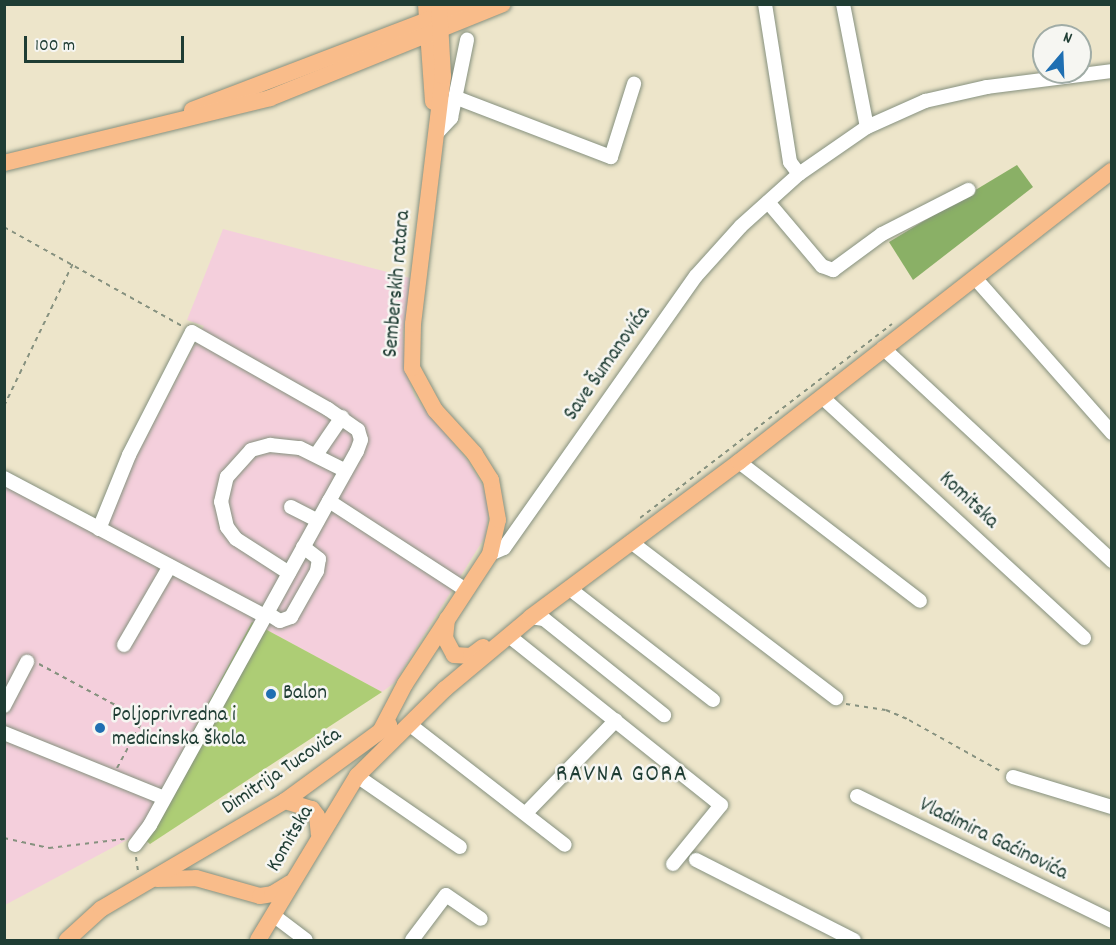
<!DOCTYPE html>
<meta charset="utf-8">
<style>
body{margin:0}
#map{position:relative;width:1116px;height:945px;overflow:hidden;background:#ede5ca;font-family:Dekko,sans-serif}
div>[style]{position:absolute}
.built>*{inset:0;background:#f4cfdc}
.green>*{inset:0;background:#adcd75}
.forest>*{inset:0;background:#8ab066}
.path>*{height:2px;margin-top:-1px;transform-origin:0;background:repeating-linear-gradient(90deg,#86917f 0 4.5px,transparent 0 9px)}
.roads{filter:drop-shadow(0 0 2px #86917f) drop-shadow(0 0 2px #86917f)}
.minor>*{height:14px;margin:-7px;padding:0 7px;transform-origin:7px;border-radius:7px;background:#fff}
.major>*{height:16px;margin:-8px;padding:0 8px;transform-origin:8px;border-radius:8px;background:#f9bc8a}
.dots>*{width:16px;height:16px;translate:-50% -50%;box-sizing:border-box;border:3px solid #f6f6f2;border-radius:50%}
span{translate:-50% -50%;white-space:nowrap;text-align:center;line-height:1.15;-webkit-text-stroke:5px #f6f6f2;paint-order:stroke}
.street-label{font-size:21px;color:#1f3d34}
.poi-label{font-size:21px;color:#1f3d34}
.left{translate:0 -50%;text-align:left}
.quarter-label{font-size:24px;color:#1f3d34;letter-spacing:1.5px}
.frame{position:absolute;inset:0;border:6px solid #1f3d34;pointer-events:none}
.north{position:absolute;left:1032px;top:24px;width:60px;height:60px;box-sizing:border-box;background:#f6f6f2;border:2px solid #a0aca6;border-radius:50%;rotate:19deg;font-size:16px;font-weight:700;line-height:24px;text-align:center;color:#1f3d34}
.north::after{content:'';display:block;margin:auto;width:21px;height:27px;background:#1f6fb2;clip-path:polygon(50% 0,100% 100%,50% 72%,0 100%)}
.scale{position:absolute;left:24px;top:36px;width:160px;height:27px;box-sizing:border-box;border:3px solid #1f3d34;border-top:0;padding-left:8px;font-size:18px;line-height:21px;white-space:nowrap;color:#1f3d34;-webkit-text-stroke:4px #f6f6f2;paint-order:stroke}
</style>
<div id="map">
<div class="built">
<div style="clip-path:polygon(223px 229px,414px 279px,403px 332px,406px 372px,415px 397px,468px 461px,483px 486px,489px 512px,485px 537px,394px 683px,382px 692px,252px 622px,138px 834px,5px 905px,5px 485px,101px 537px,120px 488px,204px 326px,187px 320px)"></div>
</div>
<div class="green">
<div style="clip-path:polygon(252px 622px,382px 692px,150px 844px,138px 834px)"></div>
</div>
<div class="forest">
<div style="clip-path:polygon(1017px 165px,1033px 187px,913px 280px,889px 242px)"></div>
</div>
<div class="path">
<div style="left:4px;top:227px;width:204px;rotate:29.1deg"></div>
<div style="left:4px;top:406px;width:159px;rotate:-64.2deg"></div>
<div style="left:640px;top:518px;width:318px;rotate:-37.6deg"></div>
<div style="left:39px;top:664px;width:165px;rotate:28.3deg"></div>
<div style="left:846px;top:704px;width:40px;rotate:8.5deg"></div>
<div style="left:886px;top:710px;width:25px;rotate:23deg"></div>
<div style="left:909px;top:720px;width:107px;rotate:29.2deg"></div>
<div style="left:117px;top:768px;width:55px;rotate:-61.6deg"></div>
<div style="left:4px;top:838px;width:46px;rotate:12.5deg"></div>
<div style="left:49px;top:848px;width:76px;rotate:-6.8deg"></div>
<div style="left:136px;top:857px;width:15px;rotate:82deg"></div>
</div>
<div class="roads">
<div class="minor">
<div style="left:765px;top:4px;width:160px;rotate:81deg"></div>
<div style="left:790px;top:162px;width:15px;rotate:53deg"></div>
<div style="left:843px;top:4px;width:125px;rotate:79deg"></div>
<div style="left:457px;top:98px;width:165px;rotate:21deg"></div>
<div style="left:611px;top:157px;width:77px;rotate:-72.5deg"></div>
<div style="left:437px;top:133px;width:21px;rotate:-47deg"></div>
<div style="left:451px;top:118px;width:80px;rotate:-78.4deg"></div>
<div style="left:768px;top:202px;width:84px;rotate:49.8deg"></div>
<div style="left:822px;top:266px;width:12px;rotate:20deg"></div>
<div style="left:833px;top:270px;width:61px;rotate:-36.3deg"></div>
<div style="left:882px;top:234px;width:97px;rotate:-27.1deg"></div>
<div style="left:975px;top:278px;width:207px;rotate:48.5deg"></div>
<div style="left:883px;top:348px;width:313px;rotate:42.9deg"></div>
<div style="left:822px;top:397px;width:356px;rotate:42.6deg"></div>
<div style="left:316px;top:455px;width:46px;rotate:-55.6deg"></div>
<div style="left:739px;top:462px;width:228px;rotate:37.5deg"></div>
<div style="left:4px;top:478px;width:295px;rotate:27.9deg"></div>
<div style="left:291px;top:507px;width:30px;rotate:27deg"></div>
<div style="left:99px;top:529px;width:80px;rotate:-67.9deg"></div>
<div style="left:129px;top:455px;width:138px;rotate:-62.9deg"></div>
<div style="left:192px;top:332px;width:156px;rotate:29.5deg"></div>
<div style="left:328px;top:409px;width:37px;rotate:35deg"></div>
<div style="left:358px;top:430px;width:10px;rotate:73deg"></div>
<div style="left:361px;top:440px;width:12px;rotate:110deg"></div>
<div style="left:357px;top:451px;width:57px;rotate:119.2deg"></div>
<div style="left:631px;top:542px;width:258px;rotate:37.3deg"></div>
<div style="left:490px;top:554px;width:15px;rotate:-23deg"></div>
<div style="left:504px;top:548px;width:333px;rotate:-54.8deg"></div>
<div style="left:696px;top:276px;width:67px;rotate:-48deg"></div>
<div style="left:741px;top:226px;width:78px;rotate:-41.9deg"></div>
<div style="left:799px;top:174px;width:83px;rotate:-34.7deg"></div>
<div style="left:867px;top:127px;width:64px;rotate:-24.1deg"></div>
<div style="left:925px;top:101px;width:64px;rotate:-12.7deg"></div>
<div style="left:987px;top:87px;width:126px;rotate:-7.3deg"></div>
<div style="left:289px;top:573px;width:63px;rotate:-147.3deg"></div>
<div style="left:236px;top:539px;width:15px;rotate:-127deg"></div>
<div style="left:227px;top:527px;width:26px;rotate:-103deg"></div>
<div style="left:221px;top:502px;width:26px;rotate:-77deg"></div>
<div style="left:227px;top:477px;width:36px;rotate:-48deg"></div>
<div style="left:251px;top:450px;width:20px;rotate:-15deg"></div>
<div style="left:270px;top:445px;width:30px;rotate:6deg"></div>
<div style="left:300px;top:448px;width:51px;rotate:26.6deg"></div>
<div style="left:570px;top:589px;width:181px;rotate:37.8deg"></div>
<div style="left:267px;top:613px;width:15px;rotate:32deg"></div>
<div style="left:280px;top:621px;width:12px;rotate:-20deg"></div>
<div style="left:291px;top:617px;width:53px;rotate:-60.5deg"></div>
<div style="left:317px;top:571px;width:12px;rotate:-81deg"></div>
<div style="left:319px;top:559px;width:20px;rotate:-143deg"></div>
<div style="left:531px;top:617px;width:13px;rotate:9deg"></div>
<div style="left:544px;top:619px;width:154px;rotate:38.7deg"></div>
<div style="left:509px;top:636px;width:271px;rotate:38.6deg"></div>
<div style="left:721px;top:805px;width:76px;rotate:129.1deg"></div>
<div style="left:124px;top:645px;width:91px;rotate:-59.8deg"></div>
<div style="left:4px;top:706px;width:50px;rotate:-62.4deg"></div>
<div style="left:409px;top:724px;width:197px;rotate:37.8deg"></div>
<div style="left:4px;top:733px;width:173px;rotate:22.1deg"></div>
<div style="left:357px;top:776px;width:125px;rotate:34.6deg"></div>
<div style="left:1013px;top:777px;width:103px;rotate:16.9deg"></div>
<div style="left:857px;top:796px;width:284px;rotate:26.1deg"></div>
<div style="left:526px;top:813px;width:129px;rotate:-45.9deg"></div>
<div style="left:135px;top:845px;width:25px;rotate:-53deg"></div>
<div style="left:150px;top:825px;width:370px;rotate:-61.1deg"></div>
<div style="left:329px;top:501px;width:163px;rotate:33deg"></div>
<div style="left:696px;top:860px;width:177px;rotate:26.9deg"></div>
<div style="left:273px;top:915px;width:41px;rotate:37.1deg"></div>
<div style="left:412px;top:940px;width:56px;rotate:-52.9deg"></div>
<div style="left:446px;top:895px;width:42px;rotate:34.4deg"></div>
</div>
<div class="major">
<div style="left:426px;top:4px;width:98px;rotate:85.9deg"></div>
<div style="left:192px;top:110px;width:297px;rotate:-20.9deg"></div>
<div style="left:4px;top:163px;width:274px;rotate:-13.7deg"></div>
<div style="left:270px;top:98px;width:251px;rotate:-22deg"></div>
<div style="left:447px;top:619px;width:19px;rotate:96deg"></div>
<div style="left:445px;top:638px;width:19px;rotate:62deg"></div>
<div style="left:454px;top:655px;width:17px;rotate:3deg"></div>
<div style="left:471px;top:656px;width:15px;rotate:-37deg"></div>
<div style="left:381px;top:730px;width:52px;rotate:-62.4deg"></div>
<div style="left:405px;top:684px;width:155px;rotate:-56.8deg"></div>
<div style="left:490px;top:554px;width:35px;rotate:-77deg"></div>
<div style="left:498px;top:520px;width:41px;rotate:-99.9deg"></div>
<div style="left:491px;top:480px;width:31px;rotate:-122deg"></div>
<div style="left:475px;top:454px;width:59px;rotate:-132.3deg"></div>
<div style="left:435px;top:410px;width:48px;rotate:-118.7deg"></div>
<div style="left:412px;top:368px;width:44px;rotate:-88.7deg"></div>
<div style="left:413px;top:324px;width:250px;rotate:-83.1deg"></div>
<div style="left:443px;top:76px;width:72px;rotate:-93.2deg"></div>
<div style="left:285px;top:801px;width:28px;rotate:17deg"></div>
<div style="left:312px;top:809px;width:9px;rotate:54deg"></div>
<div style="left:317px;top:816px;width:18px;rotate:84deg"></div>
<div style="left:157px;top:879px;width:39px;rotate:-1deg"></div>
<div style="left:196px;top:878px;width:66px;rotate:15.7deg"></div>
<div style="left:260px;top:896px;width:12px;rotate:-9deg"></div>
<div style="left:272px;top:894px;width:21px;rotate:-31deg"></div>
<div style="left:67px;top:940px;width:46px;rotate:-42.4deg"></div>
<div style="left:101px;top:909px;width:213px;rotate:-30.4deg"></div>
<div style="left:285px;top:801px;width:129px;rotate:-36.2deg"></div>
<div style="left:258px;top:940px;width:192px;rotate:-58.9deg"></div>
<div style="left:357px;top:776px;width:124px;rotate:-44.7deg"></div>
<div style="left:445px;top:689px;width:112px;rotate:-39.9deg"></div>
<div style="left:531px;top:617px;width:259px;rotate:-36.7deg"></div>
<div style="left:739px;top:462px;width:473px;rotate:-38deg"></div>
</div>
</div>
<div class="dots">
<div style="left:271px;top:694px;background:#1f6fb2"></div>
<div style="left:100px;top:728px;background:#1f6fb2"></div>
</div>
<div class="street-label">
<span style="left:398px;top:284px;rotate:-85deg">Semberskih ratara</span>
<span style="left:608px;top:364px;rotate:-55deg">Save Šumanovića</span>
<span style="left:968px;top:501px;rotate:43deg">Komitska</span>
<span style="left:282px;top:772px;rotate:-34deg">Dimitrija Tucovića</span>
<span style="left:291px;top:839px;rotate:-60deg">Komitska</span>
<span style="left:993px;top:840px;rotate:26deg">Vladimira Gaćinovića</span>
</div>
<div class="poi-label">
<span class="left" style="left:283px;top:694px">Balon</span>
<span class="left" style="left:112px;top:728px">Poljoprivredna i<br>medicinska škola</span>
</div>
<div class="quarter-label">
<span style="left:622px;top:776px">RAVNA GORA</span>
</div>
<div class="frame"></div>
<div class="north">N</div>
<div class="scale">100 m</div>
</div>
